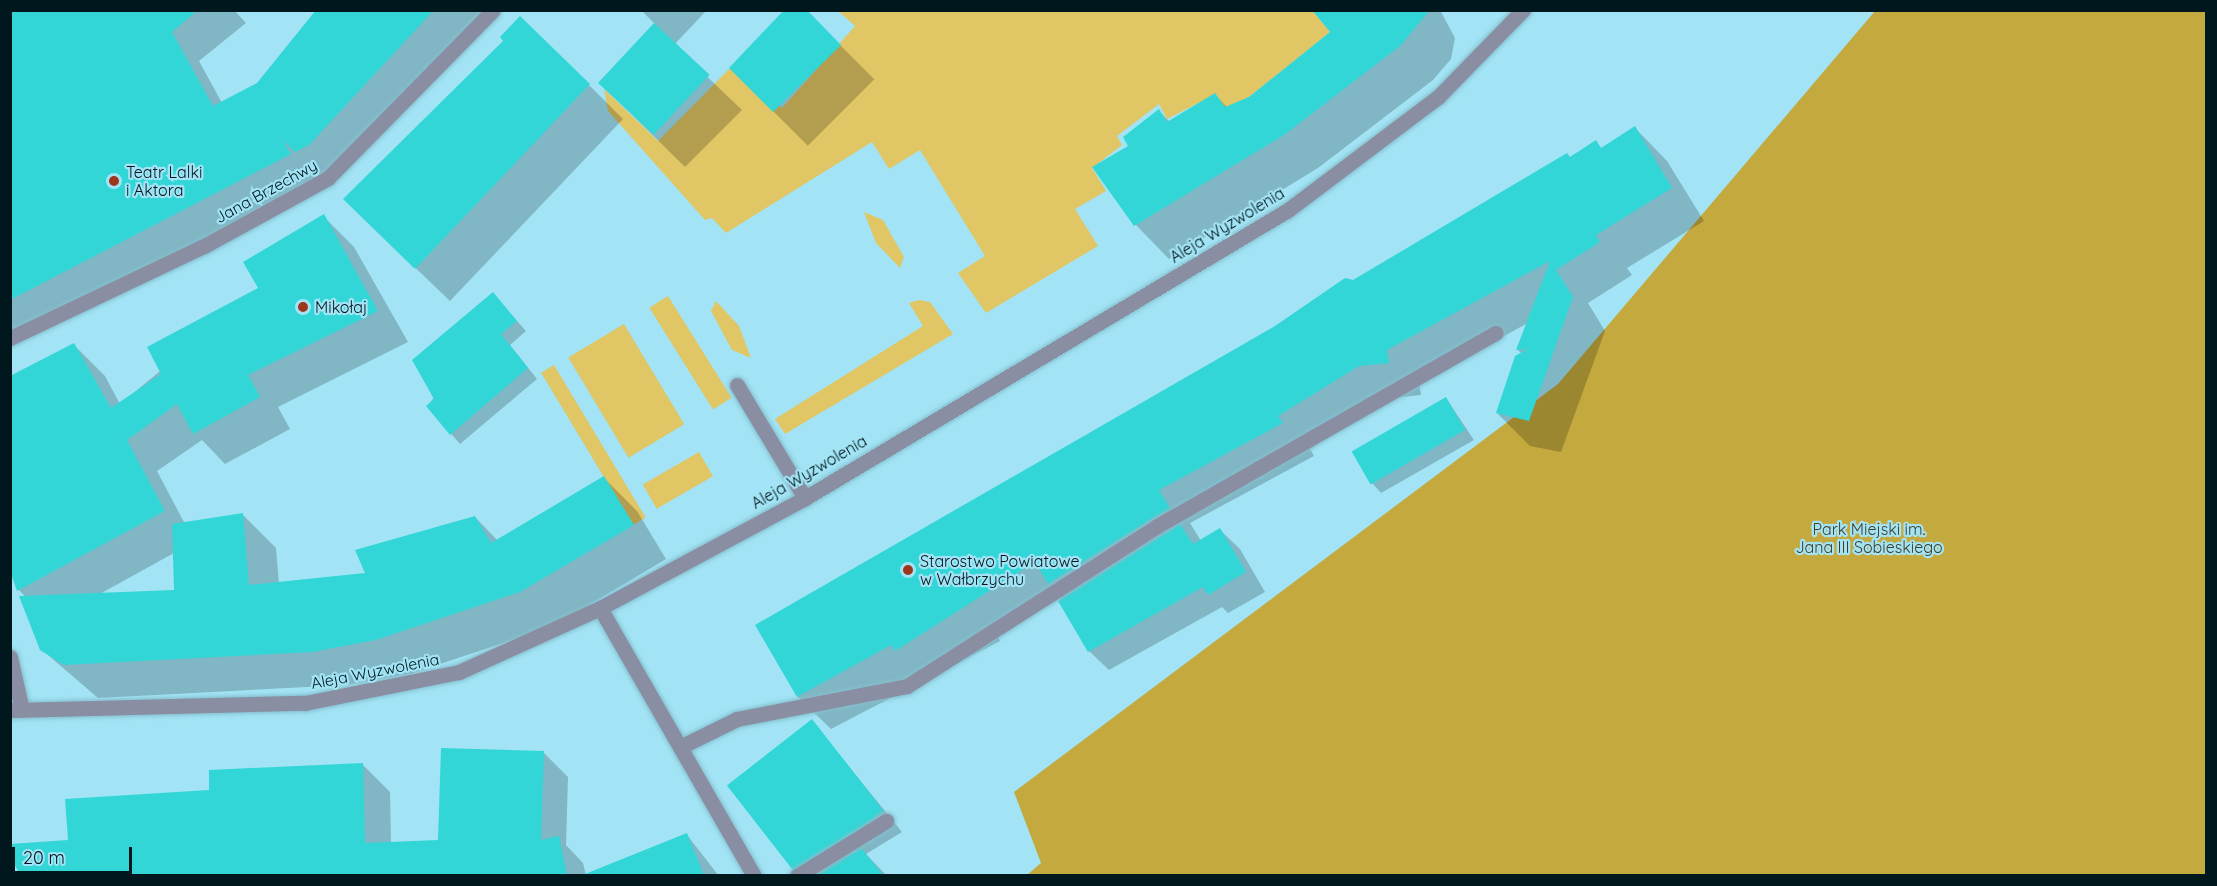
<!DOCTYPE html>
<meta charset="utf-8">
<style>
body{margin:0}
#map{position:relative;width:2217px;height:886px;overflow:hidden;background:#a2e4f5;font-family:Quicksand,sans-serif}
div>[style]{position:absolute}
.green>*{inset:0;background:#e0c664;transform-origin:0 0}
.forest>*{inset:0;background:#c4a93e}
.shadow>*{inset:0;background:#0003;transform-origin:0 0}
.building>*{inset:0;background:#32d6d6;transform-origin:0 0}
.roads{filter:drop-shadow(0 0 2px #85bfce) drop-shadow(0 0 2px #85bfce)}
.minor>*{height:15px;margin:-7.5px;padding:0 7.5px;transform-origin:7.5px;border-radius:7.5px;background:#898ea3}
.dots>*{width:16px;height:16px;translate:-50% -50%;box-sizing:border-box;border:3px solid #a2e4f5;border-radius:50%}
span{translate:-50% -50%;white-space:nowrap;text-align:center;line-height:1.15;-webkit-text-stroke:4.5px #a2e4f5;paint-order:stroke}
.poi-label{font-size:16px;color:#00171d}
.left{translate:0 -50%;text-align:left}
.street-label{font-size:16px;color:#00171d}
.park-label{font-size:16px;color:#423c25}
.frame{position:absolute;inset:0;border:12px solid #00171d;pointer-events:none}
.scale{position:absolute;left:12px;top:847px;width:120px;height:27px;box-sizing:border-box;border:3px solid #00171d;border-top:0;padding-left:8px;font-size:18px;line-height:21px;white-space:nowrap;color:#00171d;-webkit-text-stroke:4px #a2e4f5;paint-order:stroke}
</style>
<div id="map">
<div class="green">
<div style="clip-path:polygon(1312px 10px,1330px 32px,1249px 97px,1224px 108px,1216px 94px,1167px 119px,1159px 104px,1117px 136px,1122px 145px,1092px 168px,1106px 191px,1075px 209px,1098px 246px,986px 313px,958px 273px,985px 256px,920px 150px,889px 169px,872px 142px,726px 233px,712px 218px,705px 220px,608px 111px,604px 89px,658px 141px,733px 65px,782px 108px,855px 26px,838px 11px)"></div>
<div style="clip-path:polygon(864px 212px,883px 220px,904px 257px,900px 268px,876px 243px)"></div>
<div style="left:668px;top:296px;width:120px;height:22px;rotate:58deg"></div>
<div style="clip-path:polygon(919px 300px,930px 302px,953px 334px,785px 434px,775px 419px,923px 326px,909px 303px)"></div>
<div style="clip-path:polygon(716px 301px,739px 326px,751px 358px,732px 350px,711px 311px)"></div>
<div style="left:624px;top:324px;width:117px;height:65px;rotate:59deg"></div>
<div style="left:554px;top:365px;width:178px;height:15px;rotate:59deg"></div>
<div style="left:699px;top:452px;width:28px;height:65px;rotate:60deg"></div>
</div>
<div class="forest">
<div style="clip-path:polygon(1875px 11px,2206px 11px,2206px 875px,1027px 875px,1041px 863px,1014px 792px,1558px 384px)"></div>
</div>
<div class="shadow">
<div style="clip-path:polygon(96px 10px,234px 10px,246px 23px,199px 61px,222px 103px,257px 84px,326px 10px,488px 10px,325px 179px,307px 162px,318px 183px,10px 344px,10px 261px)"></div>
<div style="clip-path:polygon(641px 10px,707px 10px,674px 45px,742px 110px,685px 167px,599px 82px,655px 24px)"></div>
<div style="left:805px;top:10px;width:98px;height:94px;rotate:45deg"></div>
<div style="clip-path:polygon(1314px 10px,1440px 10px,1455px 38px,1451px 59px,1433px 80px,1318px 168px,1169px 259px,1136px 225px,1094px 168px,1130px 146px,1159px 111px,1170px 122px,1215px 95px,1228px 108px,1250px 98px,1333px 32px)"></div>
<div style="clip-path:polygon(589px 85px,623px 119px,450px 301px,379px 233px)"></div>
<div style="clip-path:polygon(1635px 128px,1667px 161px,1704px 221px,1627px 268px,1632px 275px,1588px 303px,1605px 331px,1561px 452px,1530px 446px,1497px 413px,1522px 354px,1518px 350px,1528px 323px,1419px 383px,1421px 395px,1392px 398px,1310px 449px,1314px 456px,1190px 523px,1201px 541px,1220px 530px,1240px 549px,1265px 592px,1228px 613px,1222px 607px,1109px 670px,1089px 651px,1059px 599px,997px 635px,1000px 641px,831px 729px,798px 697px,757px 625px,1596px 142px,1602px 149px)"></div>
<div style="clip-path:polygon(evenodd,323px 216px,354px 247px,408px 342px,278px 407px,290px 429px,225px 464px,202px 440px,157px 471px,185px 524px,242px 514px,276px 548px,279px 584px,368px 575px,475px 517px,498px 541px,604px 478px,637px 511px,666px 559px,554px 626px,410px 674px,346px 685px,98px 698px,41px 649px,26px 597px,19px 590px,74px 345px,105px 376px,120px 404px,260px 289px,323px 216px,174px 553px,176px 592px,98px 595px,174px 553px)"></div>
<div style="clip-path:polygon(493px 294px,526px 331px,510px 345px,537px 379px,460px 444px,428px 407px)"></div>
<div style="clip-path:polygon(1446px 398px,1474px 440px,1381px 493px,1372px 483px)"></div>
<div style="clip-path:polygon(812px 721px,902px 832px,866px 854px,887px 876px,803px 876px,794px 866px)"></div>
<div style="clip-path:polygon(543px 752px,568px 777px,566px 845px,583px 863px,586px 875px,687px 835px,719px 876px,482px 876px)"></div>
<div style="clip-path:polygon(363px 765px,390px 792px,391px 843px,456px 876px,18px 876px,18px 866px,69px 842px,211px 792px)"></div>
</div>
<div class="building">
<div style="clip-path:polygon(10px 10px,198px 10px,172px 32px,213px 106px,257px 83px,316px 10px,434px 10px,309px 145px,295px 152px,282px 139px,291px 154px,10px 300px)"></div>
<div style="clip-path:polygon(784px 10px,807px 10px,841px 45px,773px 112px,729px 68px)"></div>
<div style="clip-path:polygon(1312px 10px,1430px 10px,1400px 46px,1284px 135px,1134px 226px,1092px 167px,1128px 146px,1123px 137px,1159px 109px,1167px 122px,1215px 93px,1225px 107px,1249px 97px,1330px 32px)"></div>
<div style="clip-path:polygon(520px 16px,590px 84px,415px 269px,343px 199px,503px 41px,500px 37px)"></div>
<div style="left:654px;top:23px;width:76px;height:82px;rotate:43deg"></div>
<div style="clip-path:polygon(1635px 126px,1672px 188px,1596px 235px,1600px 242px,1556px 270px,1573px 297px,1529px 421px,1496px 413px,1515px 356px,1528px 349px,1516px 350px,1550px 261px,1387px 350px,1389px 363px,1359px 366px,1278px 416px,1283px 423px,1159px 490px,1170px 508px,1048px 584px,1035px 562px,895px 651px,891px 645px,797px 697px,755px 625px,1275px 326px,1345px 278px,1353px 280px,1567px 153px,1570px 157px,1596px 140px,1601px 148px)"></div>
<div style="clip-path:polygon(324px 214px,378px 311px,248px 375px,260px 397px,193px 434px,177px 404px,127px 440px,165px 511px,17px 591px,10px 571px,10px 376px,74px 343px,111px 408px,161px 374px,147px 347px,258px 288px,243px 262px)"></div>
<div style="clip-path:polygon(493px 292px,517px 321px,501px 334px,528px 368px,450px 435px,426px 406px,434px 399px,412px 360px)"></div>
<div style="left:1446px;top:397px;width:38px;height:109px;rotate:60deg"></div>
<div style="clip-path:polygon(604px 476px,634px 525px,520px 592px,376px 640px,312px 652px,64px 665px,40px 650px,19px 596px,174px 590px,172px 524px,243px 513px,249px 585px,365px 573px,355px 550px,475px 516px,491px 543px)"></div>
<div style="clip-path:polygon(1180px 524px,1193px 544px,1220px 528px,1246px 572px,1208px 595px,1203px 587px,1088px 652px,1058px 601px)"></div>
<div style="left:812px;top:719px;width:116px;height:108px;rotate:52deg"></div>
<div style="clip-path:polygon(441px 748px,544px 751px,541px 840px,559px 836px,567px 876px,21px 876px,10px 857px,10px 844px,68px 840px,65px 799px,209px 790px,209px 770px,363px 763px,365px 843px,438px 840px)"></div>
<div style="clip-path:polygon(687px 833px,704px 876px,585px 876px,585px 874px)"></div>
<div style="clip-path:polygon(861px 848px,884px 876px,816px 876px)"></div>
</div>
<div class="roads">
<div class="minor">
<div style="left:10px;top:338px;width:215px;rotate:-25.4deg"></div>
<div style="left:204px;top:246px;width:141px;rotate:-28.7deg"></div>
<div style="left:328px;top:178px;width:235px;rotate:-45.5deg"></div>
<div style="left:737px;top:385px;width:132px;rotate:59deg"></div>
<div style="left:600px;top:608px;width:309px;rotate:60.1deg"></div>
<div style="left:10px;top:657px;width:54px;rotate:77.2deg"></div>
<div style="left:10px;top:710px;width:295px;rotate:-1.4deg"></div>
<div style="left:305px;top:703px;width:157px;rotate:-11.4deg"></div>
<div style="left:459px;top:672px;width:155px;rotate:-24.4deg"></div>
<div style="left:600px;top:608px;width:233px;rotate:-28.2deg"></div>
<div style="left:805px;top:498px;width:562px;rotate:-30.81deg"></div>
<div style="left:1288px;top:210px;width:188px;rotate:-37deg"></div>
<div style="left:1438px;top:97px;width:122px;rotate:-45.7deg"></div>
<div style="left:680px;top:747px;width:64px;rotate:-26.2deg"></div>
<div style="left:737px;top:719px;width:173px;rotate:-11deg"></div>
<div style="left:907px;top:686px;width:297px;rotate:-32.6deg"></div>
<div style="left:1157px;top:526px;width:390px;rotate:-29.7deg"></div>
<div style="left:797px;top:876px;width:105px;rotate:-31.7deg"></div>
</div>
</div>
<div class="dots">
<div style="left:114px;top:181px;background:#9e361d"></div>
<div style="left:303px;top:307px;background:#9e361d"></div>
<div style="left:908px;top:570px;background:#9e361d"></div>
</div>
<div class="poi-label">
<span class="left" style="left:126px;top:181px">Teatr Lalki<br>i Aktora</span>
<span class="left" style="left:315px;top:307px">Mikołaj</span>
<span class="left" style="left:920px;top:570px">Starostwo Powiatowe<br>w Wałbrzychu</span>
</div>
<div class="street-label">
<span style="left:266px;top:191px;rotate:-29deg">Jana Brzechwy</span>
<span style="left:1227px;top:225px;rotate:-31deg">Aleja Wyzwolenia</span>
<span style="left:809px;top:472px;rotate:-30deg">Aleja Wyzwolenia</span>
<span style="left:375px;top:671px;rotate:-11deg">Aleja Wyzwolenia</span>
</div>
<div class="park-label">
<span style="left:1869px;top:538px">Park Miejski im.<br>Jana III Sobieskiego</span>
</div>
<div class="frame"></div>
<div class="scale">20 m</div>
</div>
